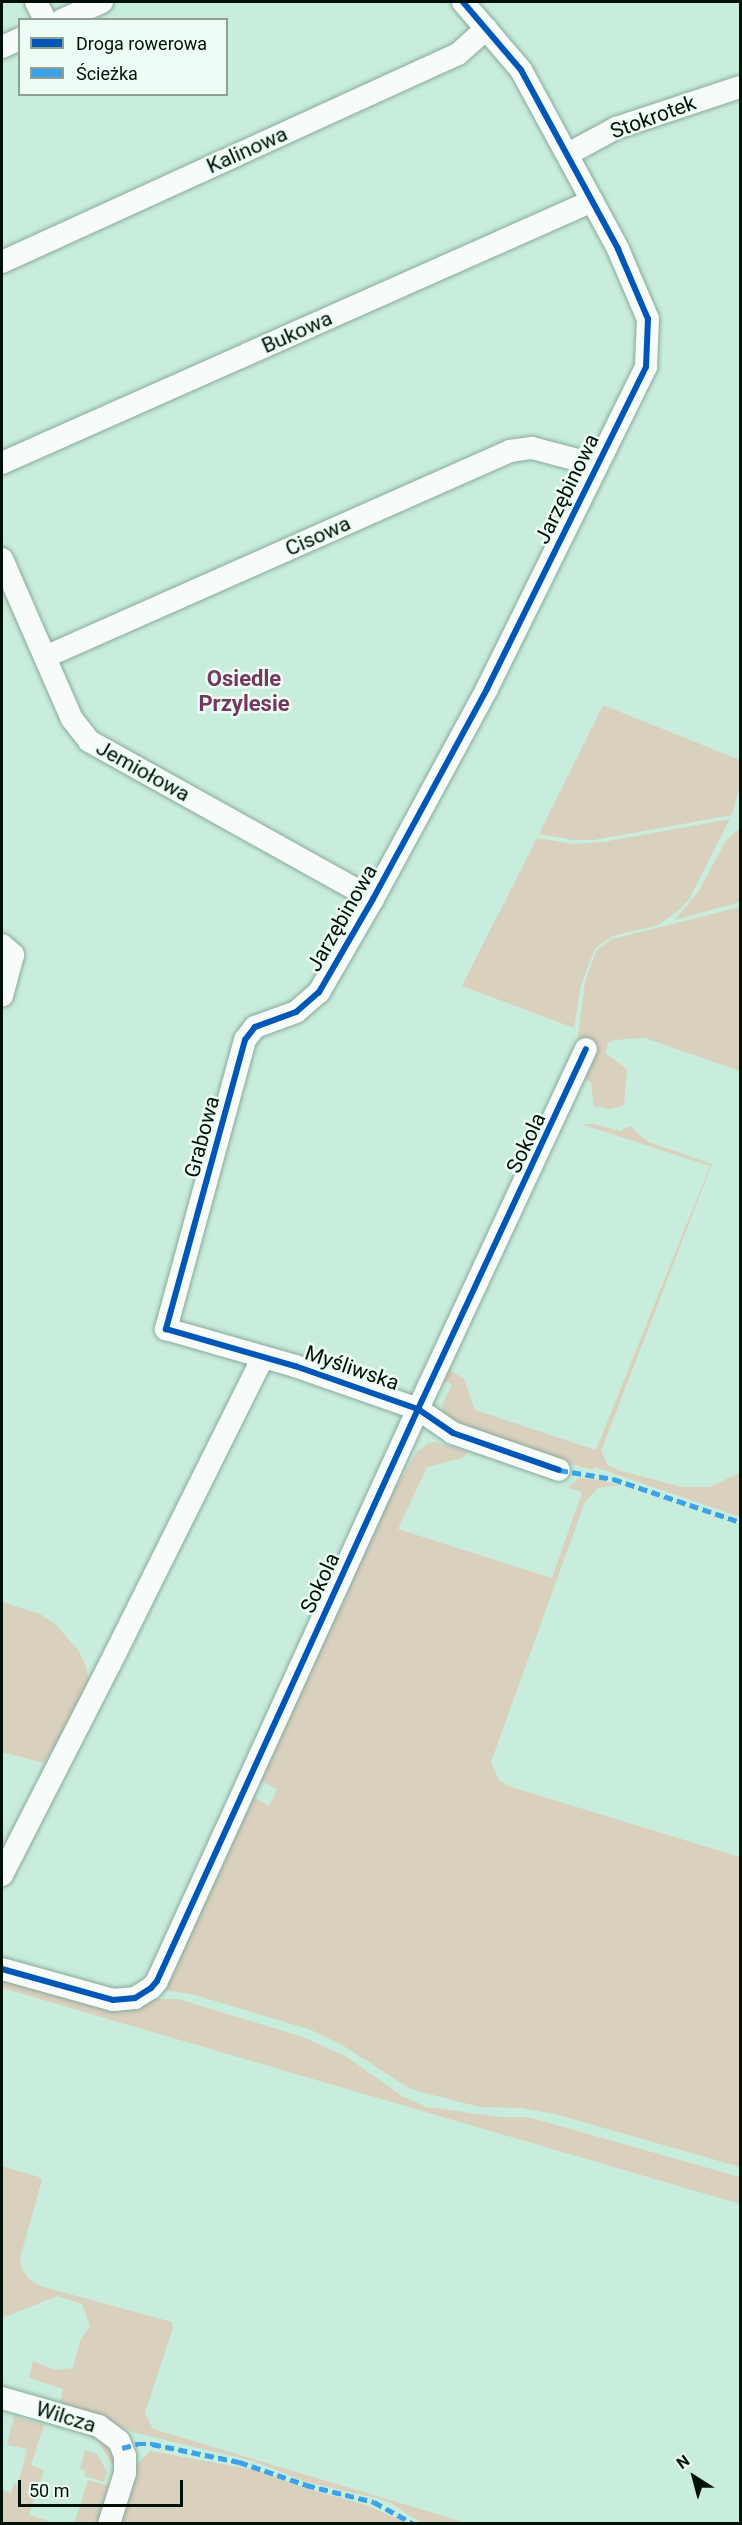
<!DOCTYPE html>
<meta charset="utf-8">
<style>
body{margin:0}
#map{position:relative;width:742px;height:2525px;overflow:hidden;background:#c9eddc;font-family:Roboto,sans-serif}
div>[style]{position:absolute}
.green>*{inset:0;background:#dad0be}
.roads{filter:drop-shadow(0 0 2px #89a99b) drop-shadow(0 0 2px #89a99b)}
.minor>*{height:22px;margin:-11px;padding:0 11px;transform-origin:11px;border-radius:11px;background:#f7fcfa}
.quiet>*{height:4.5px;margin-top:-2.25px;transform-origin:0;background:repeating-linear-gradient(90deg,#3ca1e9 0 9px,transparent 0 13.5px)}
.cycleway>*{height:6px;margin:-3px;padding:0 3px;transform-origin:3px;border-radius:3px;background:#0057b8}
span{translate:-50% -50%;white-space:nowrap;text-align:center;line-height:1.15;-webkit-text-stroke:5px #edfdf5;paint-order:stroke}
.street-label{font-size:21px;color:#001108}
.neighbourhood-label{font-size:22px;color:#75375d;font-weight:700}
.frame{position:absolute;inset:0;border:3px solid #001108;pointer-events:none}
.legend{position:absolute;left:18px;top:18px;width:210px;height:78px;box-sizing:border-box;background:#edfdf5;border:2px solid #8e9f96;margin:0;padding:8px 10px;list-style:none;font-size:18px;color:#001108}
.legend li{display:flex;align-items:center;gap:12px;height:30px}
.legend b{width:30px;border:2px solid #8e9f96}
.north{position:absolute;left:664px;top:2447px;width:60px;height:60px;-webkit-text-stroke:4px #edfdf5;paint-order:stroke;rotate:324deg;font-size:16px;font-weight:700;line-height:24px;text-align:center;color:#001108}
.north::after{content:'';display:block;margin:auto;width:21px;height:27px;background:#001108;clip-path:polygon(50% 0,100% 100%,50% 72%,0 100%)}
.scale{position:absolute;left:18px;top:2480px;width:165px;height:27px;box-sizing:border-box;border:3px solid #001108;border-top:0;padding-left:8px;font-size:18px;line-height:21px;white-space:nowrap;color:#001108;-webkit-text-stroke:4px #edfdf5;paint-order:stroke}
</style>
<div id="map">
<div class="green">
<div style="clip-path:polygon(603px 705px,740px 760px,740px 784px,732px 815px,594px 840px,573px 840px,539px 834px)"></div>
<div style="clip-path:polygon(730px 819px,689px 899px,679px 910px,658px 925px,613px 936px,595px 948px,581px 986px,574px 1028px,462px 986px,537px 838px,573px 844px,603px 842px)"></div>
<div style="clip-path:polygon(740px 828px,740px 902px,675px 920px,698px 892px,727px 839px)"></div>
<div style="clip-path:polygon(740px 907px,740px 1071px,645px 1038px,614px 1040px,608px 1043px,605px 1053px,627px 1069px,624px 1105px,611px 1109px,594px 1106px,591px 1083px,584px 1077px,577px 1044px,585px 982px,596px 951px,612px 939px)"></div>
<div style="clip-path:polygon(581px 1124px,594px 1124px,620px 1131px,630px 1126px,648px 1142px,712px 1164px,601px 1451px,608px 1465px,618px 1470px,682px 1487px,709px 1487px,740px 1473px,740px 1517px,595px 1467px,593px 1470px,556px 1460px,456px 1423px,443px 1411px,442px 1405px,452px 1384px,443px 1380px,446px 1371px,449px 1370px,464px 1379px,475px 1410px,596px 1450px,710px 1166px)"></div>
<div style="clip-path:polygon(435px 1442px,468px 1452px,463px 1458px,427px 1467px,398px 1529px,552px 1578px,582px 1492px,568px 1488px,578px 1478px,600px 1480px,619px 1485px,598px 1488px,585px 1502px,491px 1762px,499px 1780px,508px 1786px,740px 1857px,740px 2167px,555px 2114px,521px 2108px,480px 2107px,421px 2092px,409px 2088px,342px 2045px,311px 2030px,195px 1995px,160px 1989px,252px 1796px,269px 1806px,277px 1789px,260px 1780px,377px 1520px,416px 1453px,428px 1443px)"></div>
<div style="clip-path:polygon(2px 1602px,40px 1614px,55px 1624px,78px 1650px,85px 1664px,89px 1678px,86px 1694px,44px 1763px,2px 1752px)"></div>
<div style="clip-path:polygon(2px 1974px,149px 1999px,178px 1999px,303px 2037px,347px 2057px,402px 2096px,426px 2107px,502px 2117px,528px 2117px,740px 2177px,740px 2204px,2px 1988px)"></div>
<div style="clip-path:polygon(2px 2166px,39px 2177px,42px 2180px,20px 2258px,22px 2269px,29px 2279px,40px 2286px,172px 2322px,173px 2328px,145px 2413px,153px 2429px,467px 2523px,421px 2523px,391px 2503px,380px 2499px,306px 2482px,253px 2461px,132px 2432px,103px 2419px,60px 2406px,63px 2389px,29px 2378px,33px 2361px,55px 2370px,73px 2368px,80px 2341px,90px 2326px,82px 2304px,57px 2296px,2px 2318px)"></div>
<div style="clip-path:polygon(14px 2416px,44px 2425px,31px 2465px,44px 2470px,29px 2515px,55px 2523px,2px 2523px,2px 2490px,11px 2493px,14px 2483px,18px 2484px,27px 2449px,7px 2445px)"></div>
<div style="clip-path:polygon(94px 2430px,120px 2459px,101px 2523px,74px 2524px,88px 2480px,108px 2486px,114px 2468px,98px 2440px,90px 2438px)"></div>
<div style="clip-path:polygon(85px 2450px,97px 2454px,107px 2471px,104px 2482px,84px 2476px,86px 2471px,80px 2469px)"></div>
<div style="clip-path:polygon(150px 2451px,260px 2471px,307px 2489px,366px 2505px,407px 2523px,117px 2524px,135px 2467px)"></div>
</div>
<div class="roads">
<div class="minor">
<div style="left:36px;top:2px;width:20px;rotate:63deg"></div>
<div style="left:463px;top:2px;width:89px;rotate:49.5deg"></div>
<div style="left:521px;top:70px;width:204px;rotate:61.5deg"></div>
<div style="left:618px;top:249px;width:76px;rotate:66.8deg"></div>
<div style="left:648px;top:319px;width:48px;rotate:92.4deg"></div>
<div style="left:646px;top:367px;width:359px;rotate:116.3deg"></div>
<div style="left:487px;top:689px;width:239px;rotate:118.5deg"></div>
<div style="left:373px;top:899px;width:108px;rotate:120.1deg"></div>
<div style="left:319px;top:992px;width:30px;rotate:139deg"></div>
<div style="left:296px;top:1012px;width:44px;rotate:159.9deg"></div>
<div style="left:255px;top:1027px;width:16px;rotate:128deg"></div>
<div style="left:245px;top:1040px;width:300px;rotate:105.3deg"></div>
<div style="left:166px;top:1329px;width:134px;rotate:16deg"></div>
<div style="left:295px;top:1366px;width:130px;rotate:19.3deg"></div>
<div style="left:418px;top:1409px;width:42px;rotate:34.4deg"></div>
<div style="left:453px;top:1433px;width:112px;rotate:19.2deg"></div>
<div style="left:62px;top:20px;width:44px;rotate:-24.2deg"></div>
<div style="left:2px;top:47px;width:20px;rotate:-24deg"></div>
<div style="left:568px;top:154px;width:55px;rotate:-28.4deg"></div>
<div style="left:616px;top:128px;width:131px;rotate:-18.3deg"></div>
<div style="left:2px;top:262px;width:501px;rotate:-24.52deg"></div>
<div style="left:458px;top:54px;width:38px;rotate:-42deg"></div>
<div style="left:2px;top:463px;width:646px;rotate:-23.94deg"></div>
<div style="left:2px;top:559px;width:175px;rotate:66.4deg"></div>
<div style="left:72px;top:719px;width:28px;rotate:52deg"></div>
<div style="left:89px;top:741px;width:325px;rotate:29.1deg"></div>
<div style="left:45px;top:657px;width:509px;rotate:-23.89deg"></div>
<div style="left:510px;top:451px;width:22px;rotate:-8deg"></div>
<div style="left:532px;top:448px;width:67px;rotate:14.7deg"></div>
<div style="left:2px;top:945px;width:15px;rotate:42deg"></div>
<div style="left:13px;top:955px;width:42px;rotate:105deg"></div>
<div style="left:2px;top:1875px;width:237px;rotate:-62.9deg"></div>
<div style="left:110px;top:1664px;width:343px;rotate:-63.5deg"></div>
<div style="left:2px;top:1969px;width:115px;rotate:15.6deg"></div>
<div style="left:113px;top:2000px;width:22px;rotate:-5deg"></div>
<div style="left:135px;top:1998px;width:19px;rotate:-32deg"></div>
<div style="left:151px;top:1988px;width:9px;rotate:-49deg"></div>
<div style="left:157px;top:1981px;width:629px;rotate:-65.47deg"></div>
<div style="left:418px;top:1409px;width:397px;rotate:-65deg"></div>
<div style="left:2px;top:2398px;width:101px;rotate:16.1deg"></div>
<div style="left:99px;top:2426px;width:25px;rotate:37deg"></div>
<div style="left:119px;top:2441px;width:16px;rotate:68deg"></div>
<div style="left:125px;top:2456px;width:17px;rotate:90deg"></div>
<div style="left:125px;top:2473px;width:53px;rotate:107.4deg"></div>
</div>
</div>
<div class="quiet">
<div style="left:559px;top:1470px;width:55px;rotate:9.5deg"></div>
<div style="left:613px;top:1479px;width:134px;rotate:18.7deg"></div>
<div style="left:122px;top:2448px;width:16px;rotate:-15deg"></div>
<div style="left:137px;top:2444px;width:15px"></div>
<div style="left:152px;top:2444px;width:89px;rotate:11.7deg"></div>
<div style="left:239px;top:2462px;width:71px;rotate:18.9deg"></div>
<div style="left:306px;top:2485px;width:70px;rotate:14deg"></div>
<div style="left:374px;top:2502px;width:46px;rotate:28.8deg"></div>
</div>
<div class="cycleway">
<div style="left:463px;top:2px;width:89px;rotate:49.5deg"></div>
<div style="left:521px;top:70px;width:204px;rotate:61.5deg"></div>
<div style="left:618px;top:249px;width:76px;rotate:66.8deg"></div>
<div style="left:648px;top:319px;width:48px;rotate:92.4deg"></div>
<div style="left:646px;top:367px;width:359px;rotate:116.3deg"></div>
<div style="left:487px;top:689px;width:239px;rotate:118.5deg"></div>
<div style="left:373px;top:899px;width:108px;rotate:120.1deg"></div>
<div style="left:319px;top:992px;width:30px;rotate:139deg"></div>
<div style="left:296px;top:1012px;width:44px;rotate:159.9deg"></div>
<div style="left:255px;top:1027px;width:16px;rotate:128deg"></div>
<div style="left:245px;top:1040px;width:300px;rotate:105.3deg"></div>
<div style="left:166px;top:1329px;width:134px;rotate:16deg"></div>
<div style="left:295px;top:1366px;width:130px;rotate:19.3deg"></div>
<div style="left:418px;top:1409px;width:42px;rotate:34.4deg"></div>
<div style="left:453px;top:1433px;width:112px;rotate:19.2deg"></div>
<div style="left:2px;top:1969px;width:115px;rotate:15.6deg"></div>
<div style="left:113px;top:2000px;width:22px;rotate:-5deg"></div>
<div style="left:135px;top:1998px;width:19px;rotate:-32deg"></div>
<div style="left:151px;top:1988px;width:9px;rotate:-49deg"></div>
<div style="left:157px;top:1981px;width:629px;rotate:-65.47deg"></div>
<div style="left:418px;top:1409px;width:397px;rotate:-65deg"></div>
</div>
<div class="street-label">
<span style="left:653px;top:117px;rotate:-20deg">Stokrotek</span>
<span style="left:247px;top:150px;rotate:-24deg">Kalinowa</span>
<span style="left:297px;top:332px;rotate:-24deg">Bukowa</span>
<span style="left:567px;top:489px;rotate:-64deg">Jarzębinowa</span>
<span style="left:318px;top:536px;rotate:-24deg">Cisowa</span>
<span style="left:143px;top:771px;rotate:29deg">Jemiołowa</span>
<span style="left:342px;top:918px;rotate:-60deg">Jarzębinowa</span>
<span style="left:202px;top:1137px;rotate:-75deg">Grabowa</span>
<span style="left:526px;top:1143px;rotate:-65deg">Sokola</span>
<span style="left:352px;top:1368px;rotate:19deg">Myśliwska</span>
<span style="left:320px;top:1583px;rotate:-65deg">Sokola</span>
<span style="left:66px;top:2417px;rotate:17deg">Wilcza</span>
</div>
<div class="neighbourhood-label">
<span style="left:244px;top:691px">Osiedle<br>Przylesie</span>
</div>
<div class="frame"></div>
<ul class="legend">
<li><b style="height:8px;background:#0057b8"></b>Droga rowerowa</li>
<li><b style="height:8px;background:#3ca1e9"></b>Ścieżka</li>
</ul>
<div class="north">N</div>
<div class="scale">50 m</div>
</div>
